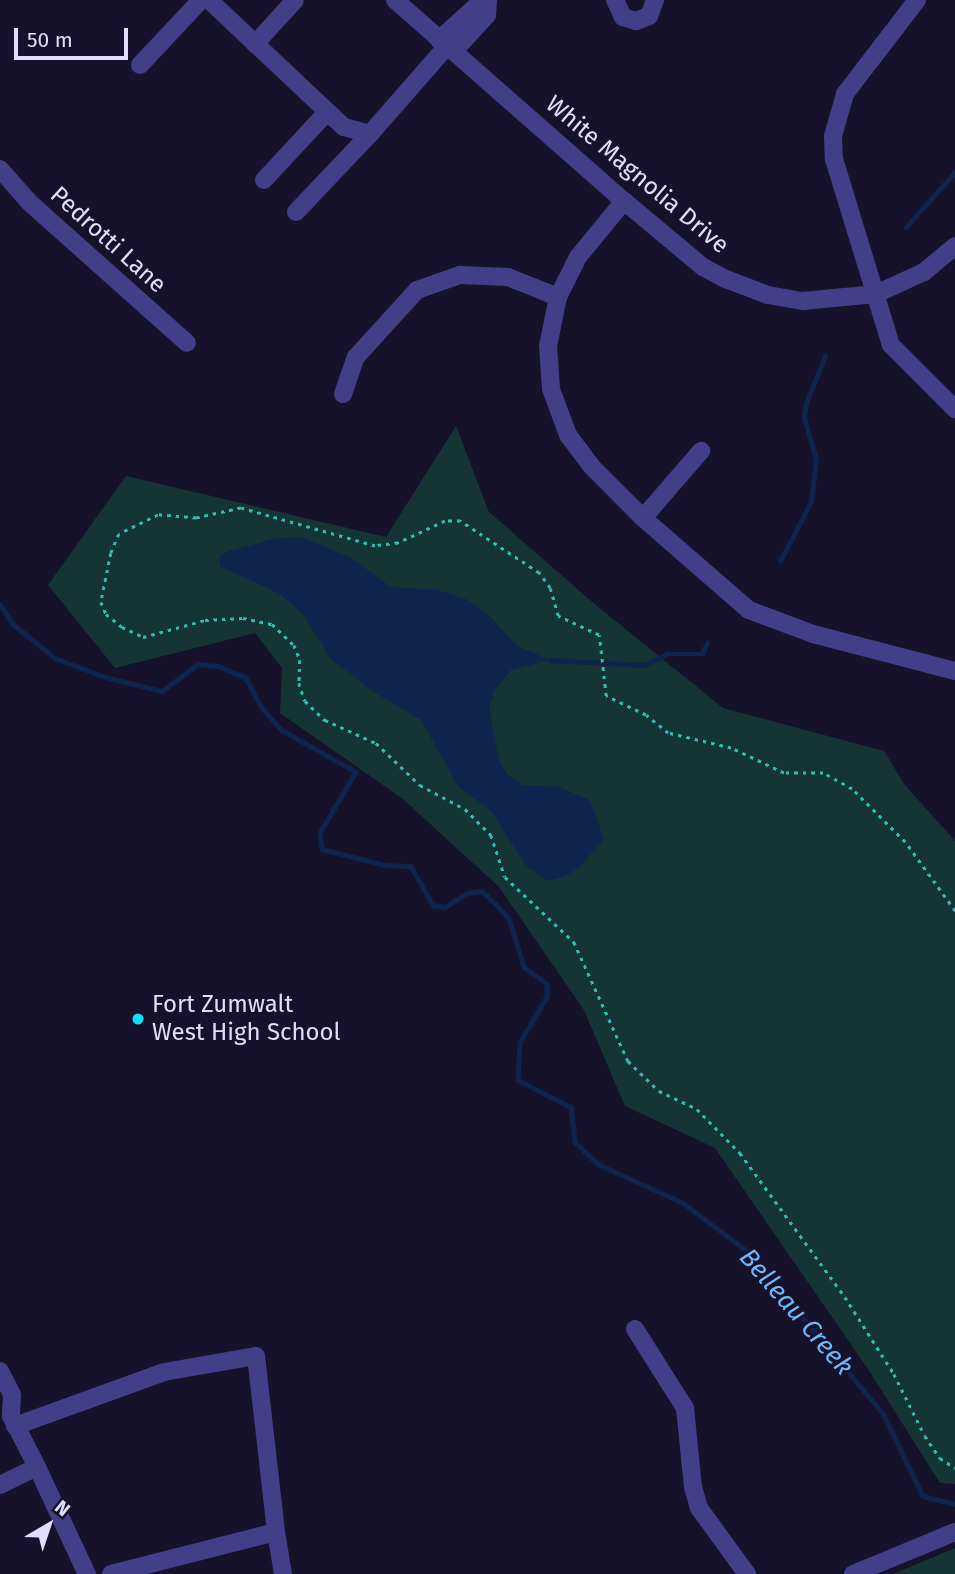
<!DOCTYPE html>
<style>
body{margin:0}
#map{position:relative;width:955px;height:1574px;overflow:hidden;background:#17122b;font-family:"Fira Sans",sans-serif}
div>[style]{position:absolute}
.green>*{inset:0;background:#153534}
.water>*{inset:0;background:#0f254d}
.stream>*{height:4.5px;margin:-2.25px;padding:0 2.25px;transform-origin:2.25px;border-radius:2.25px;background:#0f254d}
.path>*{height:2.5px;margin-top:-1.25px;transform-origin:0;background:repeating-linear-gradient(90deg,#35bab3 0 3.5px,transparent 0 8.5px)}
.minor>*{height:18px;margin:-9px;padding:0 9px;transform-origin:9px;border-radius:9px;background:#423f88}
.dots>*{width:19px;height:19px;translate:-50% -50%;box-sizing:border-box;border:4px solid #17122b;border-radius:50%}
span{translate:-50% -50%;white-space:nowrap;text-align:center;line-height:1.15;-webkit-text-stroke:6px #17122b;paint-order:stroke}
.street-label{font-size:24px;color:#e1ddfe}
.poi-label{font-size:24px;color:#e1ddfe}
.left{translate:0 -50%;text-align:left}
.water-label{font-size:26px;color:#6fb8fa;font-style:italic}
.north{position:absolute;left:14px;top:1490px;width:70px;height:70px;-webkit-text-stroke:5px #17122b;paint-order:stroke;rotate:39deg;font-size:19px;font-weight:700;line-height:28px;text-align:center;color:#e1ddfe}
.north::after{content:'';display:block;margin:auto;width:24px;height:32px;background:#e1ddfe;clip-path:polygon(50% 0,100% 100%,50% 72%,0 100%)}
.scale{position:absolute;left:14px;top:28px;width:114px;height:32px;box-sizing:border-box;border:4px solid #e1ddfe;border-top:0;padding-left:9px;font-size:21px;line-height:24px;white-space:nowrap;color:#e1ddfe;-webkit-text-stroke:5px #17122b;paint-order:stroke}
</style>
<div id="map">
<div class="green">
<div style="clip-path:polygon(456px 426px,489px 512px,597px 606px,723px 708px,884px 751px,904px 784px,955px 841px,955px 1484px,940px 1483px,868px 1369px,715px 1148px,625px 1106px,584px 1010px,499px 887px,403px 799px,280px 713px,282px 668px,255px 633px,115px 668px,48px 585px,126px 476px,386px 537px)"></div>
<div style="clip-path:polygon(955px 1548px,955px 1574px,893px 1574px)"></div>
</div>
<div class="water">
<div style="clip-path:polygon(302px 537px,351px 558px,391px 587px,438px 590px,466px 599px,488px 614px,517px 646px,550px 660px,511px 670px,495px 690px,489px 708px,499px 761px,507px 774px,523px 785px,559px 787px,590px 800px,604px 840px,581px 865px,569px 875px,548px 881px,526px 866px,491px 811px,458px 786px,421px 720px,372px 691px,331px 659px,302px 613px,280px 594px,220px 566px,220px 556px,228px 551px,278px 538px)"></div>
</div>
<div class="stream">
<div style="left:906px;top:227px;width:74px;rotate:-48.3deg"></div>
<div style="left:780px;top:561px;width:67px;rotate:-62.3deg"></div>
<div style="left:811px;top:502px;width:42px;rotate:-83.2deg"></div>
<div style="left:816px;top:460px;width:45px;rotate:-105.6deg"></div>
<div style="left:804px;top:417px;width:14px;rotate:-82deg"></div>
<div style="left:806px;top:403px;width:51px;rotate:-68deg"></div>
<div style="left:0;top:604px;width:24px;rotate:57deg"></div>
<div style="left:13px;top:624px;width:54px;rotate:39deg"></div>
<div style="left:55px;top:658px;width:53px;rotate:20.8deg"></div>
<div style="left:105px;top:677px;width:59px;rotate:13.8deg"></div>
<div style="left:162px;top:691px;width:45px;rotate:-36.9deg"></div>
<div style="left:198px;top:664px;width:20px;rotate:6deg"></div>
<div style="left:218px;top:666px;width:30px;rotate:23deg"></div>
<div style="left:246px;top:678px;width:34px;rotate:62deg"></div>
<div style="left:262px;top:708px;width:30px;rotate:48deg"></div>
<div style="left:282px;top:730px;width:85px;rotate:29.6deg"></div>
<div style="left:356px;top:772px;width:71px;rotate:120.5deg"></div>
<div style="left:320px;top:833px;width:16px;rotate:83deg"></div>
<div style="left:322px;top:849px;width:65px;rotate:14.3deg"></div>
<div style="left:385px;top:865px;width:26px;rotate:2deg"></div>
<div style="left:411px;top:866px;width:45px;rotate:60.6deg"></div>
<div style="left:433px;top:905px;width:12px;rotate:9deg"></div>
<div style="left:445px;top:907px;width:26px;rotate:-32deg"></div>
<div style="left:467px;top:893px;width:15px;rotate:-8deg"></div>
<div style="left:482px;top:891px;width:19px;rotate:43deg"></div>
<div style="left:496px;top:904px;width:19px;rotate:47deg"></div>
<div style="left:509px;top:918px;width:51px;rotate:73deg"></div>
<div style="left:524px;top:967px;width:29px;rotate:36deg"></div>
<div style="left:547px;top:984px;width:13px;rotate:90deg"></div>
<div style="left:547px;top:997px;width:53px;rotate:120.4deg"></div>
<div style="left:520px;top:1043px;width:37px;rotate:93deg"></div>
<div style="left:518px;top:1080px;width:59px;rotate:27deg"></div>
<div style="left:571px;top:1107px;width:35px;rotate:83deg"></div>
<div style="left:575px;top:1142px;width:32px;rotate:44deg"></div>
<div style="left:598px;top:1164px;width:94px;rotate:24.6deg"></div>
<div style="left:683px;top:1203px;width:79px;rotate:36.7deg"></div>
<div style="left:746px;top:1250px;width:213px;rotate:50deg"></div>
<div style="left:883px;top:1413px;width:92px;rotate:64.3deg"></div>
<div style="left:923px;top:1496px;width:33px;rotate:14deg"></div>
<div style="left:550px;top:660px;width:95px;rotate:3deg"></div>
<div style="left:645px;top:665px;width:25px;rotate:-27deg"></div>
<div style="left:667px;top:654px;width:35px"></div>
<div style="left:702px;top:654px;width:12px;rotate:-66deg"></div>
</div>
<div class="path">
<div style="left:955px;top:911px;width:85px;rotate:-125.9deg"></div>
<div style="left:905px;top:842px;width:75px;rotate:-135deg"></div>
<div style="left:852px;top:789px;width:33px;rotate:-151deg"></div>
<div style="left:823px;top:773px;width:39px;rotate:180deg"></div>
<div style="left:784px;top:773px;width:59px;rotate:-154.7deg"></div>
<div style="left:731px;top:748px;width:65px;rotate:-166.6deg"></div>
<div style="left:668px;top:733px;width:28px;rotate:-141deg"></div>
<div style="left:646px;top:715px;width:44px;rotate:-154.6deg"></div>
<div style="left:606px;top:696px;width:61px;rotate:-96.5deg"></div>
<div style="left:599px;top:635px;width:45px;rotate:-155.1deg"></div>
<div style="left:558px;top:616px;width:29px;rotate:-106deg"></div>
<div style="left:550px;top:588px;width:19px;rotate:-126deg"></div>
<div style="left:539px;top:573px;width:95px;rotate:-146.6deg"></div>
<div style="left:460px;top:521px;width:15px;rotate:180deg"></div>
<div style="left:445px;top:521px;width:52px;rotate:154.9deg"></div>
<div style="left:398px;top:543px;width:23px;rotate:173deg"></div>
<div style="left:375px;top:546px;width:139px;rotate:-164.2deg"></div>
<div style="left:241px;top:508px;width:46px;rotate:167.5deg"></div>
<div style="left:196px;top:518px;width:38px;rotate:-175deg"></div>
<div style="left:158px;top:515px;width:43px;rotate:154deg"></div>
<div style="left:119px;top:534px;width:21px;rotate:113deg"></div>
<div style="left:111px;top:553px;width:50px;rotate:101.5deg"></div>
<div style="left:101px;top:602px;width:13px;rotate:67deg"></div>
<div style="left:106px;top:614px;width:21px;rotate:39deg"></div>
<div style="left:122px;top:627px;width:23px;rotate:25deg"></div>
<div style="left:143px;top:637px;width:64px;rotate:-15.3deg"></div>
<div style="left:205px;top:620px;width:38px;rotate:-3deg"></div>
<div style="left:243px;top:618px;width:30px;rotate:12deg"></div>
<div style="left:272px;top:624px;width:30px;rotate:44deg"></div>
<div style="left:294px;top:645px;width:16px;rotate:68deg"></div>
<div style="left:300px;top:660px;width:23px;rotate:92deg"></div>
<div style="left:299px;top:683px;width:19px;rotate:72deg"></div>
<div style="left:305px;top:701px;width:28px;rotate:44deg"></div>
<div style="left:325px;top:720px;width:56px;rotate:24.3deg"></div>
<div style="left:376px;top:743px;width:61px;rotate:43.7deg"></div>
<div style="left:420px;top:785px;width:51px;rotate:28.1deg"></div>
<div style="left:465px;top:809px;width:37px;rotate:45deg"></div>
<div style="left:491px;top:835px;width:44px;rotate:71.6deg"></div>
<div style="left:505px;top:877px;width:95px;rotate:43.3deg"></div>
<div style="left:574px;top:942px;width:131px;rotate:65.6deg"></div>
<div style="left:628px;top:1061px;width:43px;rotate:44.1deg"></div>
<div style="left:659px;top:1091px;width:42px;rotate:25.3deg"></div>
<div style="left:697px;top:1109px;width:62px;rotate:45.7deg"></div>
<div style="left:740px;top:1153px;width:178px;rotate:53.9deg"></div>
<div style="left:845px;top:1297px;width:91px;rotate:57.5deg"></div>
<div style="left:894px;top:1374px;width:69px;rotate:63.4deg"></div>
<div style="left:925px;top:1436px;width:27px;rotate:56deg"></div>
<div style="left:940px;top:1458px;width:18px;rotate:34deg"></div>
</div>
<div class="minor">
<div style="left:209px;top:0;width:185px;rotate:43.3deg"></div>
<div style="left:344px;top:127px;width:27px;rotate:15deg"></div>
<div style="left:370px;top:134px;width:117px;rotate:-48.8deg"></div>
<div style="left:395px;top:0;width:305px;rotate:41.3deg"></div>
<div style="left:624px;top:201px;width:103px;rotate:39.9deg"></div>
<div style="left:703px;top:267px;width:26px;rotate:28deg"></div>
<div style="left:726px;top:279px;width:45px;rotate:20.9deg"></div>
<div style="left:768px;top:295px;width:36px;rotate:10deg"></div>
<div style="left:803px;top:301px;width:73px;rotate:-5.5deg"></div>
<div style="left:876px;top:294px;width:53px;rotate:-24.6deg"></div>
<div style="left:924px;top:272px;width:40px;rotate:-40deg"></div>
<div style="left:615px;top:0;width:19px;rotate:65deg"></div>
<div style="left:623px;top:17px;width:14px;rotate:17deg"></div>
<div style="left:636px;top:21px;width:14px;rotate:-21deg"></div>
<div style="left:649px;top:16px;width:17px;rotate:-69deg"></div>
<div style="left:917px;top:0;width:118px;rotate:127.5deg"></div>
<div style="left:845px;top:94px;width:44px;rotate:105.9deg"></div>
<div style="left:833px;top:136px;width:23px;rotate:88deg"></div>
<div style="left:834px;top:159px;width:195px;rotate:73deg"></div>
<div style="left:891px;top:345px;width:91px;rotate:45deg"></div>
<div style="left:439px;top:40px;width:59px;rotate:-42.3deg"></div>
<div style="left:255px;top:44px;width:59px;rotate:-47.7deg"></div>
<div style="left:454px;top:51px;width:49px;rotate:-47.5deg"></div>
<div style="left:487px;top:15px;width:15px;rotate:-86deg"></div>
<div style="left:140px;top:65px;width:89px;rotate:-46.8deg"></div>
<div style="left:0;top:169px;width:45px;rotate:48.6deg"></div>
<div style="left:30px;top:203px;width:210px;rotate:41.7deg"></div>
<div style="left:264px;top:180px;width:93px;rotate:-47.2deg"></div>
<div style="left:624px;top:201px;width:72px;rotate:129.4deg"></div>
<div style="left:578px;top:257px;width:45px;rotate:116.6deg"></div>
<div style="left:558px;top:297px;width:50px;rotate:101.5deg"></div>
<div style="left:548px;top:346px;width:43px;rotate:86deg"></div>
<div style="left:551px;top:389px;width:49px;rotate:69.7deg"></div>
<div style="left:568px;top:435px;width:39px;rotate:53deg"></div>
<div style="left:591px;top:466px;width:74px;rotate:45deg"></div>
<div style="left:643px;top:518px;width:140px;rotate:41deg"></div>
<div style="left:749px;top:610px;width:68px;rotate:20.6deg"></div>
<div style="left:813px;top:634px;width:147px;rotate:14.6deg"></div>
<div style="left:296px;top:212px;width:108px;rotate:-46.5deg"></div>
<div style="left:343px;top:394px;width:39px;rotate:-71deg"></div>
<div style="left:356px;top:357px;width:91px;rotate:-47.7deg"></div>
<div style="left:417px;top:290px;width:46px;rotate:-19.2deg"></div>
<div style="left:460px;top:275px;width:48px;rotate:2.4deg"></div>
<div style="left:508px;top:277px;width:54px;rotate:21.8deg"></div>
<div style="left:643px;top:518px;width:89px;rotate:-49.1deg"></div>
<div style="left:635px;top:1329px;width:93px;rotate:57.7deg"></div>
<div style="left:685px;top:1408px;width:79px;rotate:84.2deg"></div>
<div style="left:693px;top:1487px;width:22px;rotate:74deg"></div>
<div style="left:699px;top:1508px;width:82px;rotate:54deg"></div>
<div style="left:0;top:1371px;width:27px;rotate:63deg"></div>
<div style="left:12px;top:1395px;width:21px;rotate:93deg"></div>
<div style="left:11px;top:1416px;width:57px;rotate:63deg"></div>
<div style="left:37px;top:1467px;width:41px;rotate:154.1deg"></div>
<div style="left:15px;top:1426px;width:158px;rotate:-19.9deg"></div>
<div style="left:164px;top:1372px;width:93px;rotate:-9.9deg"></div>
<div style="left:256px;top:1356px;width:177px;rotate:83.5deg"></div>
<div style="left:37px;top:1467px;width:118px;rotate:65deg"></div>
<div style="left:111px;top:1574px;width:170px;rotate:-14.3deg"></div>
<div style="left:276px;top:1532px;width:43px;rotate:80.5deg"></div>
<div style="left:853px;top:1574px;width:110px;rotate:-22.4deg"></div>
</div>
<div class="dots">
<div style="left:138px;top:1019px;background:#10def7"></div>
</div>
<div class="street-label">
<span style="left:637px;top:175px;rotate:40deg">White Magnolia Drive</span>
<span style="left:108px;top:240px;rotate:42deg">Pedrotti Lane</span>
</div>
<div class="poi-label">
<span class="left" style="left:152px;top:1019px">Fort Zumwalt<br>West High School</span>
</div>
<div class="water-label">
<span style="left:796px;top:1312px;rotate:49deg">Belleau Creek</span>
</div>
<div class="north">N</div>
<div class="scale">50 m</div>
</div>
